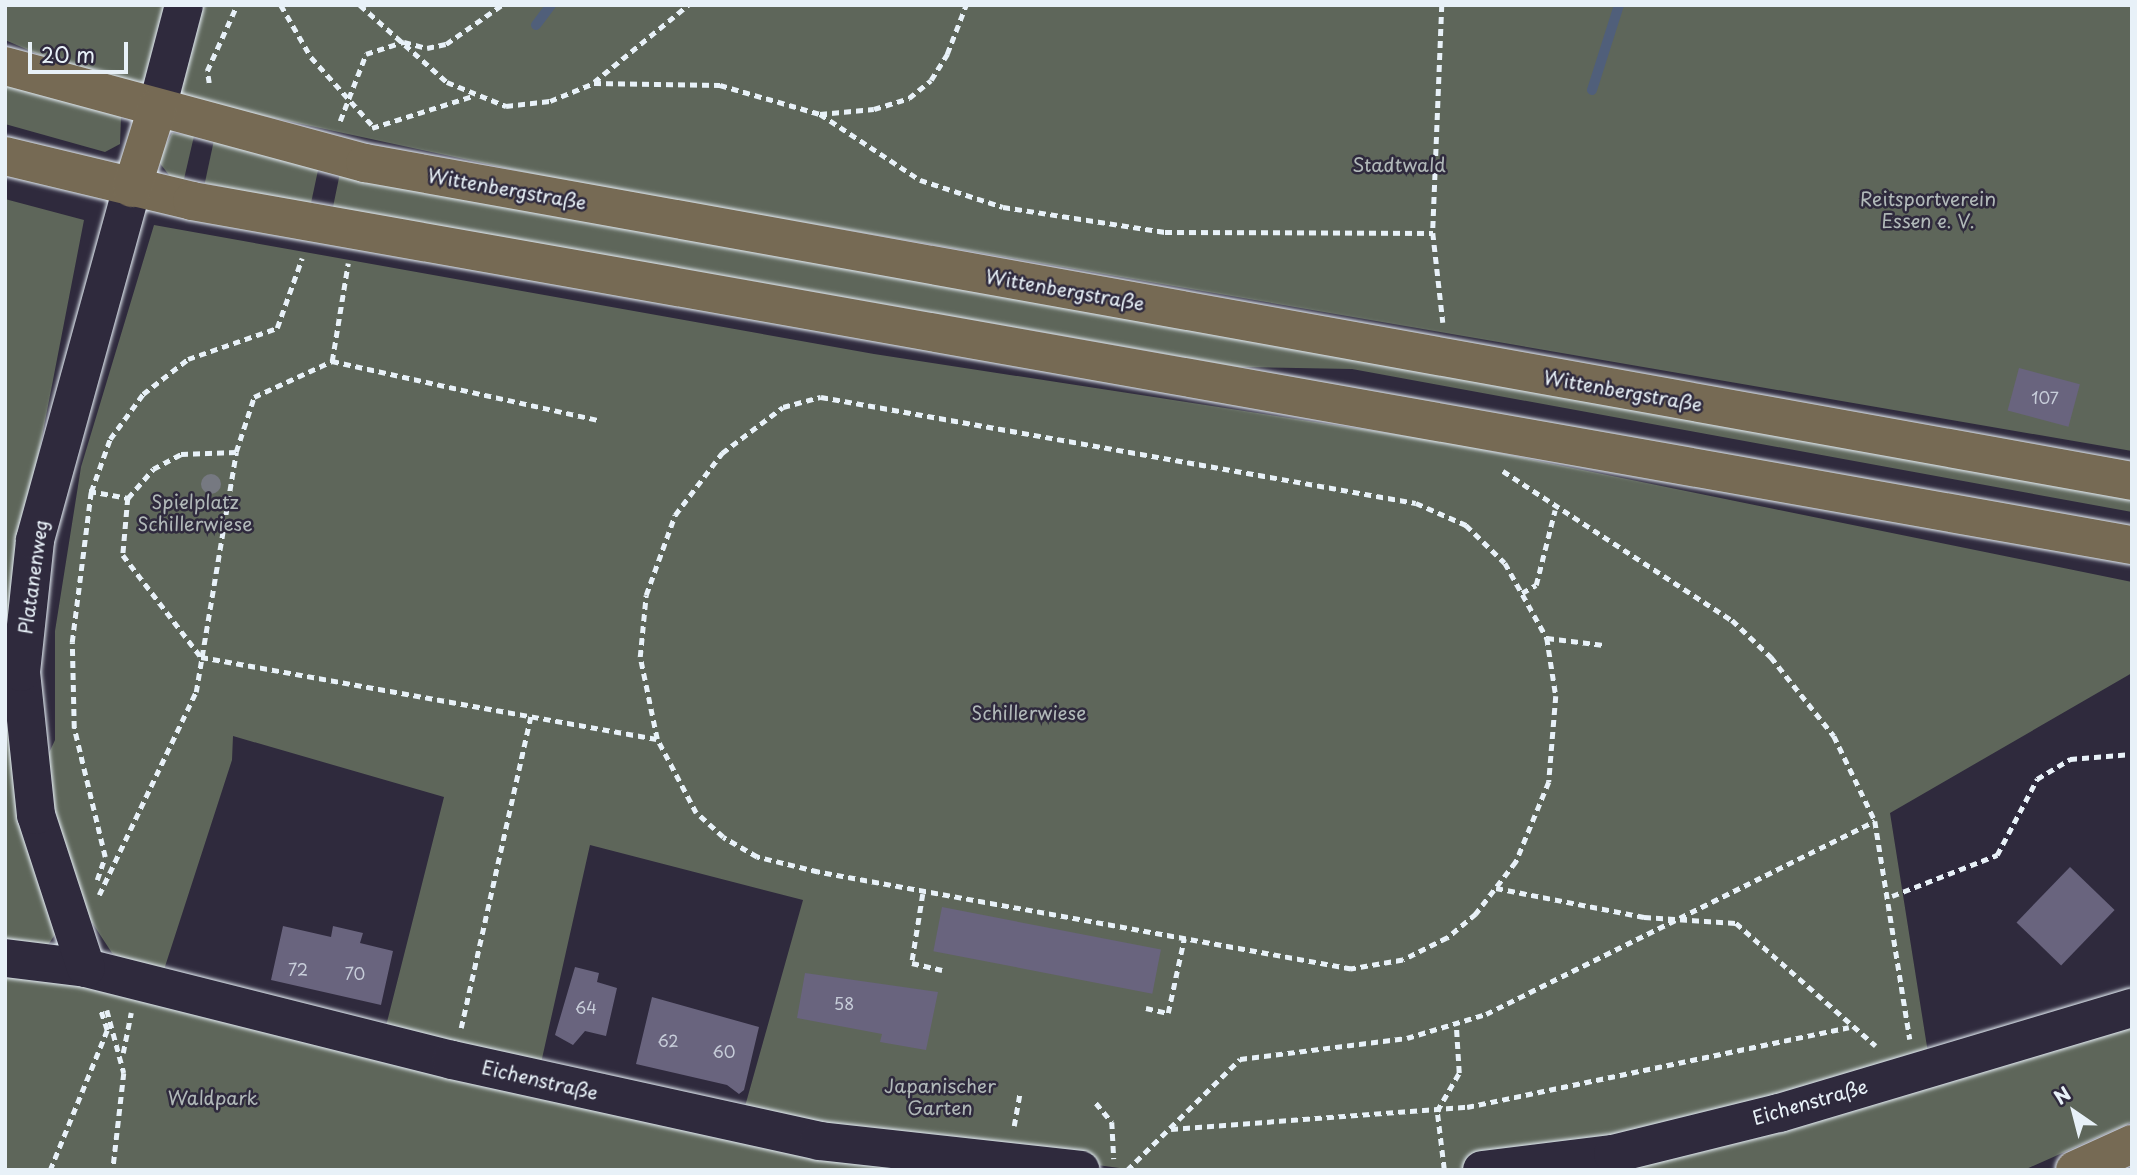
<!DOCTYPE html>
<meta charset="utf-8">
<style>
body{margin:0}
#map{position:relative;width:2137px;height:1175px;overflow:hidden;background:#2f2a3d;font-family:"Playpen Sans",sans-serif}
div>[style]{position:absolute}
.green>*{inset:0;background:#5e665a;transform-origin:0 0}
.stream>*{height:10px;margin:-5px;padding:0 5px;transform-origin:5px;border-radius:5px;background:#505f7a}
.building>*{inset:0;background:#69647e;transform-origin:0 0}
.path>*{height:4.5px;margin-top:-2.25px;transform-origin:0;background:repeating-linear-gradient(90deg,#e8f1f8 0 7px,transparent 0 12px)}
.roads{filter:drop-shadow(0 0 2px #e8f1f8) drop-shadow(0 0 2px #e8f1f8)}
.minor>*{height:38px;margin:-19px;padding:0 19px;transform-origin:19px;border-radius:19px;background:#2f2a3d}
.major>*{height:38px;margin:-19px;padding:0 19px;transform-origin:19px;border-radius:19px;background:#766a54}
.trees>*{width:20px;height:20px;margin:-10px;border-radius:50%;background:#767981}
span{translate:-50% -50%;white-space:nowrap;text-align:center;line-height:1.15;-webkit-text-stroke:5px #2f2a3d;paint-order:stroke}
.number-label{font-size:16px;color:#c8ceda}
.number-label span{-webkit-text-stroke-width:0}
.park-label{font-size:19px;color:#b1b9b9}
.street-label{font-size:19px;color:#e8f1f8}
.frame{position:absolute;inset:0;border:7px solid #e8f1f8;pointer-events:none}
.north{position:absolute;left:2039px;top:1077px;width:70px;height:70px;-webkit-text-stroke:5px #2f2a3d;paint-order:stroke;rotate:325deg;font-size:19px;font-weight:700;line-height:28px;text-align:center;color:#e8f1f8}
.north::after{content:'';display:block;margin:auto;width:24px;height:32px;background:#e8f1f8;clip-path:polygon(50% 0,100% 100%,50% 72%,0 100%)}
.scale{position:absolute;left:28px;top:42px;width:100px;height:32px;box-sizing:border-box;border:4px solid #e8f1f8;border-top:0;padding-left:9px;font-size:21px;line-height:24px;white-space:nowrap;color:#e8f1f8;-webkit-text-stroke:5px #2f2a3d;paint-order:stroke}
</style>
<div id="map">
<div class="green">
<div style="clip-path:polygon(5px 5px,2132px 5px,2132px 451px,580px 184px,98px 80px,5px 40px)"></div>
<div style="clip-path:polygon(5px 77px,121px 117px,120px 144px,105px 152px,5px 124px)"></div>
<div style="clip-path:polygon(172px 133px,194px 136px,184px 179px,173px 180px,158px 161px)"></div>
<div style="left:214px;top:140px;width:108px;height:44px;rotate:12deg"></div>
<div style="clip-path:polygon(340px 173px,2132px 498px,2132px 512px,1352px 369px,1239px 367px,333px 207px)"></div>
<div style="clip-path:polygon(5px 199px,84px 220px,22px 540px,60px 927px,48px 945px,5px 944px)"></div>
<div style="clip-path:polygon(154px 225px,874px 354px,1446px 442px,2132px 582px,2132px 673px,1890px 813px,1928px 1053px,2132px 995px,2132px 1122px,2024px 1170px,1134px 1170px,742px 1117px,803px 900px,590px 845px,541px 1063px,386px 1026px,444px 797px,233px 736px,232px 760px,160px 982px,112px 953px,76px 898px,42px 768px,55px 740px,55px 631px,81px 467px)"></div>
<div style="clip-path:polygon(5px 967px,443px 1067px,966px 1170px,5px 1170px)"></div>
</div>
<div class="stream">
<div style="left:536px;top:25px;width:25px;rotate:-53deg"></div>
<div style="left:1592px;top:90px;width:89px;rotate:-72.4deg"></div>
</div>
<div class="building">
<div style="left:2019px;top:368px;width:63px;height:44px;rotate:15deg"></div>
<div style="left:2070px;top:867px;width:62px;height:77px;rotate:44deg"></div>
<div style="left:942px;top:907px;width:223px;height:45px;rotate:11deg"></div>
<div style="clip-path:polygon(283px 926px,331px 937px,333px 926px,363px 933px,360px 943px,393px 951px,381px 1005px,271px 980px)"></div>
<div style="clip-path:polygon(575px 967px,599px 973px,597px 982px,617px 988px,606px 1036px,585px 1031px,573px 1045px,555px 1035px)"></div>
<div style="clip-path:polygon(805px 973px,938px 992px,926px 1050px,880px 1042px,882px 1034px,797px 1018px)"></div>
<div style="clip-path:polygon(652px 997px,759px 1027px,744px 1090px,739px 1094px,727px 1085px,636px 1064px)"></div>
</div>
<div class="path">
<div style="left:281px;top:5px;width:60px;rotate:60deg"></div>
<div style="left:311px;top:57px;width:91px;rotate:48.1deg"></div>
<div style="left:360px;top:5px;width:116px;rotate:41.5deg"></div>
<div style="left:447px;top:82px;width:64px;rotate:22.1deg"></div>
<div style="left:506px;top:106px;width:44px;rotate:-6.5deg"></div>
<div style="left:550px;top:101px;width:48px;rotate:-22.2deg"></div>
<div style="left:594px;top:83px;width:126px;rotate:0.9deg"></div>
<div style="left:720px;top:85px;width:104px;rotate:16.2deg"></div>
<div style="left:820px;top:114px;width:120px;rotate:33.4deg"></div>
<div style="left:920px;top:180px;width:87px;rotate:18deg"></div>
<div style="left:1003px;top:207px;width:164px;rotate:8.8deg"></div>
<div style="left:1165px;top:232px;width:268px;rotate:0.2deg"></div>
<div style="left:1442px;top:5px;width:228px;rotate:92.3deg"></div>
<div style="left:1433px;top:233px;width:90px;rotate:83.6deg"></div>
<div style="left:594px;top:82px;width:122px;rotate:-39.3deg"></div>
<div style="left:209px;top:83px;width:12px;rotate:-99deg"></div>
<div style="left:207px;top:71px;width:72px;rotate:-65.6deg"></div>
<div style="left:820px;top:114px;width:54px;rotate:-5.3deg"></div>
<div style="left:874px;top:109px;width:37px;rotate:-17deg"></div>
<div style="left:909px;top:98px;width:28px;rotate:-39deg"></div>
<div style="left:931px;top:80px;width:31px;rotate:-58deg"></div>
<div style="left:947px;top:54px;width:53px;rotate:-68.8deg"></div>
<div style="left:340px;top:121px;width:72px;rotate:-68.8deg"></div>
<div style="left:366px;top:54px;width:40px;rotate:-18deg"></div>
<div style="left:404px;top:42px;width:24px;rotate:15deg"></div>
<div style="left:427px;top:48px;width:19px;rotate:-12deg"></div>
<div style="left:446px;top:44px;width:68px;rotate:-34.9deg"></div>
<div style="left:372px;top:128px;width:106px;rotate:-17.6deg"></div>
<div style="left:332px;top:361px;width:99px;rotate:-80.7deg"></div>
<div style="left:821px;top:397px;width:604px;rotate:10.1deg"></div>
<div style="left:1416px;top:503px;width:55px;rotate:23.7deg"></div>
<div style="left:1466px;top:525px;width:54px;rotate:44.3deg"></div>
<div style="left:1505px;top:563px;width:86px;rotate:60.8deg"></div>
<div style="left:1547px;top:638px;width:59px;rotate:81.2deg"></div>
<div style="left:1556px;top:696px;width:86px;rotate:94.7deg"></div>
<div style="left:1549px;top:782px;width:87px;rotate:112.4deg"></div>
<div style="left:1516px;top:862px;width:66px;rotate:127.6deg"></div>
<div style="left:1476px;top:914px;width:38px;rotate:140deg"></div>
<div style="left:1447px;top:938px;width:49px;rotate:153.4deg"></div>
<div style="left:1403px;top:960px;width:53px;rotate:170.2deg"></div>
<div style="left:1351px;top:969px;width:542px;rotate:-169.69deg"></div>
<div style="left:818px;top:872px;width:63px;rotate:-166.2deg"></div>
<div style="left:757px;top:857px;width:39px;rotate:-150deg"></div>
<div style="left:723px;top:837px;width:36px;rotate:-138deg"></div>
<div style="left:696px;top:813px;width:84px;rotate:-117.8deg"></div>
<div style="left:657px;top:739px;width:84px;rotate:-101.7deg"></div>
<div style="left:640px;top:657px;width:62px;rotate:-84.5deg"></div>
<div style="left:646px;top:595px;width:85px;rotate:-70.1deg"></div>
<div style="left:675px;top:515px;width:78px;rotate:-52.8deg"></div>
<div style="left:722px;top:453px;width:76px;rotate:-37deg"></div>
<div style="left:783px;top:407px;width:39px;rotate:-15deg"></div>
<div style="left:1503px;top:471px;width:273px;rotate:33.1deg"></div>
<div style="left:1732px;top:620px;width:54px;rotate:43.5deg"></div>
<div style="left:1771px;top:657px;width:101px;rotate:51.4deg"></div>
<div style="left:1834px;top:736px;width:94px;rotate:64.2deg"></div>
<div style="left:1875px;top:821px;width:221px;rotate:80.9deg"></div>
<div style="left:89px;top:491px;width:40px;rotate:10deg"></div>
<div style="left:128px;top:498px;width:57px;rotate:95deg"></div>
<div style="left:123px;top:555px;width:128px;rotate:52.6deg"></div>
<div style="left:201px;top:657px;width:463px;rotate:10.2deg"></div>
<div style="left:128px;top:498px;width:38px;rotate:-49deg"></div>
<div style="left:153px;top:469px;width:32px;rotate:-28deg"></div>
<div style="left:181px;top:454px;width:55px;rotate:-2.1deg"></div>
<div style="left:1522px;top:593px;width:16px;rotate:-30deg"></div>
<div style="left:1536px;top:585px;width:77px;rotate:-75.8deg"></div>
<div style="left:1547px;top:638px;width:57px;rotate:7deg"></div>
<div style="left:97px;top:880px;width:24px;rotate:-71deg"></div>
<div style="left:105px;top:857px;width:133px;rotate:-103.5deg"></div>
<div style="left:74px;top:728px;width:86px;rotate:-91.3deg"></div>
<div style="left:72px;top:642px;width:151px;rotate:-82.8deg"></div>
<div style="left:91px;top:492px;width:56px;rotate:-70.3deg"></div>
<div style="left:110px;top:439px;width:56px;rotate:-53.7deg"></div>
<div style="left:143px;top:394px;width:57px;rotate:-37.9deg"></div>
<div style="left:188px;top:359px;width:94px;rotate:-19.2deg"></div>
<div style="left:277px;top:328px;width:74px;rotate:-70.3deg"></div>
<div style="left:1496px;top:888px;width:151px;rotate:11.1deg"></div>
<div style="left:1644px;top:917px;width:92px;rotate:3.7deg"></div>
<div style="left:1736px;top:923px;width:186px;rotate:41.3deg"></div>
<div style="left:923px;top:894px;width:70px;rotate:99.1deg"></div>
<div style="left:912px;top:963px;width:31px;rotate:13deg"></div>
<div style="left:99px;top:895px;width:225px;rotate:-64.5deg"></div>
<div style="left:196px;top:692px;width:243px;rotate:-80.5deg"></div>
<div style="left:236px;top:452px;width:58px;rotate:-71.9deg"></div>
<div style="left:254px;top:397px;width:86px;rotate:-24.8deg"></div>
<div style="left:332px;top:361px;width:272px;rotate:12.5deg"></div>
<div style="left:1892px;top:896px;width:113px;rotate:-21.3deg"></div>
<div style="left:1997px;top:855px;width:86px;rotate:-62.2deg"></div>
<div style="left:2037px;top:779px;width:39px;rotate:-31deg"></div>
<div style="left:2070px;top:759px;width:62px;rotate:-4.6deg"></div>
<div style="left:1146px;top:1008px;width:23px;rotate:13deg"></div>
<div style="left:1168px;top:1013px;width:76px;rotate:-77.8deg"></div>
<div style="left:107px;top:1010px;width:65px;rotate:74.9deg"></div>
<div style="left:124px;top:1073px;width:98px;rotate:96.5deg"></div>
<div style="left:461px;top:1028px;width:321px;rotate:-77.4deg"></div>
<div style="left:123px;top:1053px;width:41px;rotate:-78.7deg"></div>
<div style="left:1096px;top:1103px;width:25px;rotate:50deg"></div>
<div style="left:1112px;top:1122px;width:37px;rotate:87deg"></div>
<div style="left:1014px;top:1126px;width:34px;rotate:-80deg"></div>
<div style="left:1171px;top:1129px;width:297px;rotate:-4.3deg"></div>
<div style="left:1467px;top:1107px;width:390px;rotate:-11.8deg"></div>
<div style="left:1444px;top:1169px;width:58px;rotate:-96.9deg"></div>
<div style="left:1437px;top:1111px;width:44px;rotate:-59.9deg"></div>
<div style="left:1459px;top:1073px;width:49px;rotate:-93.5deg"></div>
<div style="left:50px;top:1170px;width:151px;rotate:-67.8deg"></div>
<div style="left:107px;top:1030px;width:23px;rotate:-108deg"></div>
<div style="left:1127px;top:1170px;width:158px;rotate:-44.5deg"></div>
<div style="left:1240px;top:1059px;width:168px;rotate:-7.2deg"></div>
<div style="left:1407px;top:1038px;width:83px;rotate:-16.9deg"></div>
<div style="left:1486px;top:1014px;width:434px;rotate:-26.4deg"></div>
</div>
<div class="roads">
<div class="minor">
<div style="left:157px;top:108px;width:106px;rotate:-75.3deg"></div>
<div style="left:5px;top:958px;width:82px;rotate:7deg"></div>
<div style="left:86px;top:968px;width:377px;rotate:14.1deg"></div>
<div style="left:452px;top:1060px;width:376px;rotate:12.4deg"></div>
<div style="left:819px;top:1141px;width:263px;rotate:6.3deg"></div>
<div style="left:86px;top:968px;width:161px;rotate:-108.1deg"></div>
<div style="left:36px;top:815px;width:144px;rotate:-96deg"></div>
<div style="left:21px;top:672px;width:133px;rotate:-83.9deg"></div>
<div style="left:35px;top:540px;width:365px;rotate:-74.6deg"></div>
<div style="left:1482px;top:1170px;width:132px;rotate:-7deg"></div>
<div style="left:1613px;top:1154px;width:171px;rotate:-13.9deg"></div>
<div style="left:1779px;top:1113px;width:368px;rotate:-16.6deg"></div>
</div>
<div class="major">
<div style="left:5px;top:66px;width:373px;rotate:15.1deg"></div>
<div style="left:365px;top:163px;width:1795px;rotate:10.2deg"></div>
<div style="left:5px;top:156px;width:192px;rotate:13.5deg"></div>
<div style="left:192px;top:201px;width:1970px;rotate:10.06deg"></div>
<div style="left:132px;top:188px;width:84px;rotate:-72.6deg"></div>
<div style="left:2075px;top:1170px;width:63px;rotate:-24.5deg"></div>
</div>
</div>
<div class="trees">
<div style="left:211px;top:484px"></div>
</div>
<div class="number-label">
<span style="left:2045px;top:397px">107</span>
<span style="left:298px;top:969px">72</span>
<span style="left:355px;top:973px">70</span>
<span style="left:844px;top:1003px">58</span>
<span style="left:586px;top:1007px">64</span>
<span style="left:668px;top:1040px">62</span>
<span style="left:724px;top:1051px">60</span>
</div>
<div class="park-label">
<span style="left:1399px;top:165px">Stadtwald</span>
<span style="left:1928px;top:210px">Reitsportverein<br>Essen e. V.</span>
<span style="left:195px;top:513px">Spielplatz<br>Schillerwiese</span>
<span style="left:1029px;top:713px">Schillerwiese</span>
<span style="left:940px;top:1097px">Japanischer<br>Garten</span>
<span style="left:213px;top:1098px">Waldpark</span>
</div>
<div class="street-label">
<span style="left:507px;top:189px;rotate:10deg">Wittenbergstraße</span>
<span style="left:1065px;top:290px;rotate:10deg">Wittenbergstraße</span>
<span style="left:1623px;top:391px;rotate:10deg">Wittenbergstraße</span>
<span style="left:33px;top:577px;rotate:-82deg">Platanenweg</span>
<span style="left:540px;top:1080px;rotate:13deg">Eichenstraße</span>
<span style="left:1810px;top:1102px;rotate:-16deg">Eichenstraße</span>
</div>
<div class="frame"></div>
<div class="north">N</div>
<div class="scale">20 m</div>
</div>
